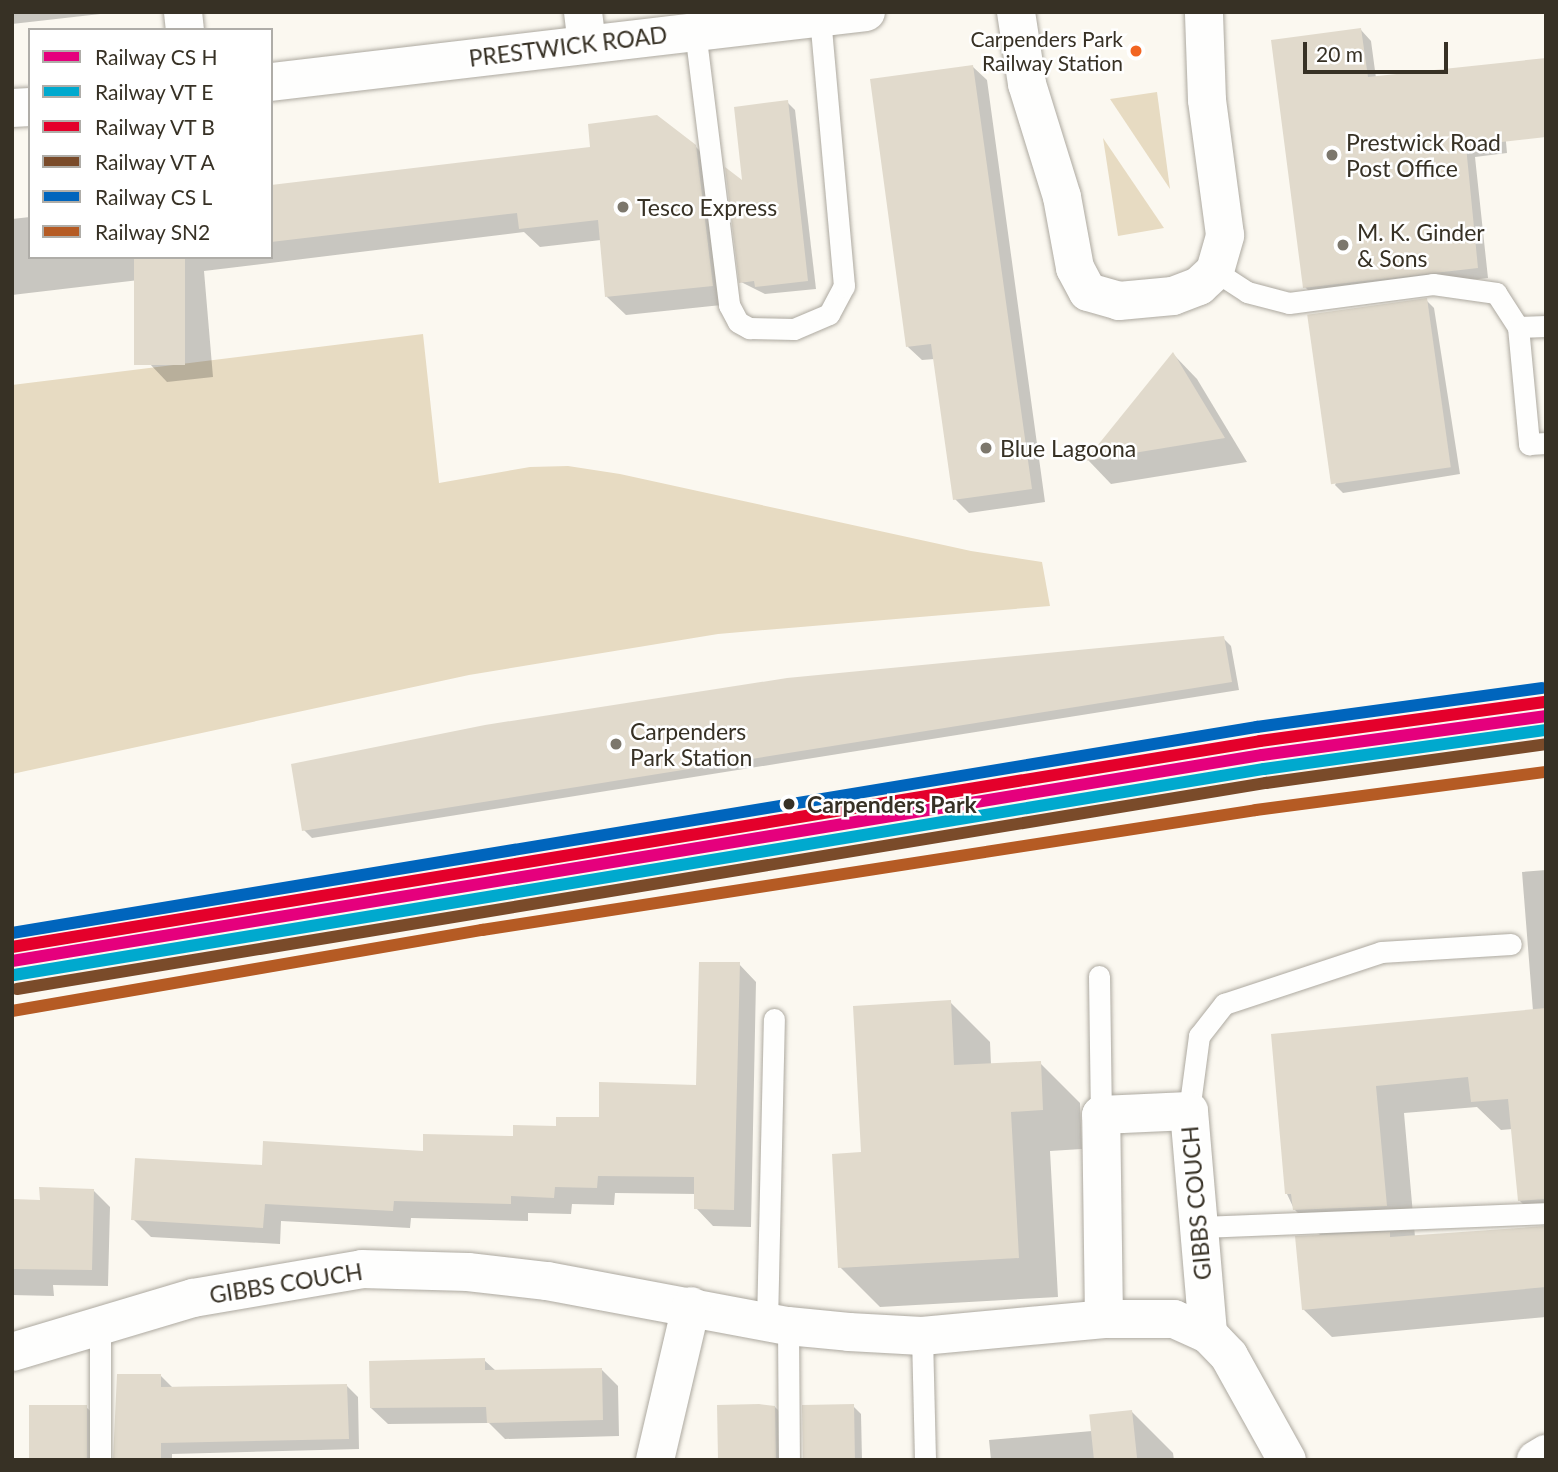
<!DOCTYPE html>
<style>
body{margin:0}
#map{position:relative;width:1558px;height:1472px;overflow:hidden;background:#fbf8f0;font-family:Lato,sans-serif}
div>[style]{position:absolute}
.green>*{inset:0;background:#e7dbc2}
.shadow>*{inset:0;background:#0003}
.building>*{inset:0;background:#e1dacc;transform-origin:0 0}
.roads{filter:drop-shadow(0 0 2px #ada9a0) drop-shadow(0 0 2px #ada9a0)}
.service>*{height:21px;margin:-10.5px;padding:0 10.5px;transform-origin:10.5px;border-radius:10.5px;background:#fefefd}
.minor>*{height:38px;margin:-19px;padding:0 19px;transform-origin:19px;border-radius:19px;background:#fefefd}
.secondary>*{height:38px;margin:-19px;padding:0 19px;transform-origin:19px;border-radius:19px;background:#fefefd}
.rail-1>*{height:12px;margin:-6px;padding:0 6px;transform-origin:6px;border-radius:6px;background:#e5007d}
.rail-2>*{height:12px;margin:-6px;padding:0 6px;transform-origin:6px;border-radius:6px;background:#00a9ce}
.rail-3>*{height:12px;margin:-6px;padding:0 6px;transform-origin:6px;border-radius:6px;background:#e4002b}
.rail-4>*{height:12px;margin:-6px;padding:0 6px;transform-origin:6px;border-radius:6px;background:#7a4b2a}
.rail-5>*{height:12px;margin:-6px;padding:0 6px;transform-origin:6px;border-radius:6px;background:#0065bd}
.rail-6>*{height:12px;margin:-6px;padding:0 6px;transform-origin:6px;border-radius:6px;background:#b55b24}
.dots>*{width:19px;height:19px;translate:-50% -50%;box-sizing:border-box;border:4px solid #fff;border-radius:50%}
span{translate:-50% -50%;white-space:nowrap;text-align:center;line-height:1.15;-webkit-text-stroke:5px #fff;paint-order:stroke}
.bus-label{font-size:21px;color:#373125}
.right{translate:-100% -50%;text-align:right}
.street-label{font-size:23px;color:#373125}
.poi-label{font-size:23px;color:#373125}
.left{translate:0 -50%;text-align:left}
.stop-label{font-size:23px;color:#373125;font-weight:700}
.frame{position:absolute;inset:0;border:14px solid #373125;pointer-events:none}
.legend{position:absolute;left:28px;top:28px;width:245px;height:231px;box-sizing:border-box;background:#fff;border:2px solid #afada8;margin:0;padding:9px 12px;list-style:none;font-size:21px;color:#373125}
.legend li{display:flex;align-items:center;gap:14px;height:35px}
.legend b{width:35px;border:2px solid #afada8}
.scale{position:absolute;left:1303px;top:42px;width:145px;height:32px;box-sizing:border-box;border:4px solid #373125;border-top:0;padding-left:9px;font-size:21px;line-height:24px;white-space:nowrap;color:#373125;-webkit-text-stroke:5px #fff;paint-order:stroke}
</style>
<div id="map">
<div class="green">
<div style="clip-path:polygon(1157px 92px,1170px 189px,1110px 99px)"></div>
<div style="clip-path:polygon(1103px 138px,1164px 228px,1118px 236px)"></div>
<div style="clip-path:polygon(423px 334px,439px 483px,530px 467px,568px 466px,620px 474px,971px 551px,1042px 562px,1050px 606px,718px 634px,469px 675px,12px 774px,12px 385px)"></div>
</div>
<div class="shadow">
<div style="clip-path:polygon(12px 12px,118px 12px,12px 24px)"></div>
<div style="clip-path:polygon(1361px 30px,1371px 41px,1376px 78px,1505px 131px,1507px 153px,1475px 157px,1488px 278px,1316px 298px,1305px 287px)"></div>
<div style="clip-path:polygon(973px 67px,987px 80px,1045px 502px,969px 513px,955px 499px,935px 359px,922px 360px,908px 347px)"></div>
<div style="clip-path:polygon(787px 102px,795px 110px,816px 289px,765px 294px,741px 282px)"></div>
<div style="clip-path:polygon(695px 146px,714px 165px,731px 304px,626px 315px,607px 297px,601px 240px,540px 247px,524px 232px,204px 271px,213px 377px,167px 382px,149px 363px,139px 280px,12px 295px,12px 219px,30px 217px,30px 257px,271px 257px,271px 188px)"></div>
<div style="clip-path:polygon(1426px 300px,1434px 308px,1460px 474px,1343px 493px,1335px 485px)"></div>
<div style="clip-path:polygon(1174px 355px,1197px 379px,1247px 462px,1111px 484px,1088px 460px)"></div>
<div style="clip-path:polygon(1223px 638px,1231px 646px,1239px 690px,312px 838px,304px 830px)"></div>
<div style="clip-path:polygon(1546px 870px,1546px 1227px,1519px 1200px,1513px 1129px,1501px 1130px,1477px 1107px,1404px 1113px,1415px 1237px,1546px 1228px,1546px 1317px,1332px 1337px,1303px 1309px,1322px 1237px,1294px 1209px,1287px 1194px,1272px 1035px,1533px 1011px,1522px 872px)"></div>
<div style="clip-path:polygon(739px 964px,756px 982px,751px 1227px,713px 1226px,696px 1208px,696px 1194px,615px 1193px,614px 1205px,572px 1204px,571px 1214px,528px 1213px,528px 1221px,411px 1218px,410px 1228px,281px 1221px,280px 1244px,151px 1237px,133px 1219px,264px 1167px,424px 1153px,515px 1137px,601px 1119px,698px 1086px)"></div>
<div style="clip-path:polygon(950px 1002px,990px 1042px,991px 1065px,1040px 1063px,1080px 1103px,1082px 1149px,1050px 1151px,1058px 1297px,880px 1307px,840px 1267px,863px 1153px)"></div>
<div style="clip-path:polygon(93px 1190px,110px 1207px,108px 1286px,53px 1285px,54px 1296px,12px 1295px,12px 1201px,41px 1201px)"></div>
<div style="clip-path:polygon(484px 1360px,496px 1371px,601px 1369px,618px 1386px,619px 1436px,505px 1439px,489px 1423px,388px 1424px,371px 1408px)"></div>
<div style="clip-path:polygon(161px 1376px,172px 1387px,347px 1386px,358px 1397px,359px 1449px,172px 1454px,172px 1460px,115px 1460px)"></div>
<div style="clip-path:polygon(853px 1406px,861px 1414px,862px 1460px,804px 1460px)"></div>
<div style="clip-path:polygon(86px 1407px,98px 1418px,98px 1460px,31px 1460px)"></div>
<div style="clip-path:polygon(775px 1407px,783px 1415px,783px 1460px,719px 1460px)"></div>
<div style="clip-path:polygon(1132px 1412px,1173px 1453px,1174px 1460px,991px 1460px,989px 1440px,1092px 1431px)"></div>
</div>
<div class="building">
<div style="clip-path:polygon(1361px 28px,1368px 77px,1546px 58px,1546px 137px,1466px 146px,1478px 268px,1303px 288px,1271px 40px)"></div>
<div style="clip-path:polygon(973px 65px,1032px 489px,953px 500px,931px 344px,906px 347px,870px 79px)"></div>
<div style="clip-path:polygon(788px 100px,808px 281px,755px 287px,754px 281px,739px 283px,725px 167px,742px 180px,734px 107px)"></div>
<div style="clip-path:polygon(657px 115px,696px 145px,713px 286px,605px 297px,598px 220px,519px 229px,517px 213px,271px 242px,271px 185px,590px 147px,588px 124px)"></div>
<div style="left:134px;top:257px;width:51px;height:108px"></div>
<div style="left:1427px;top:298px;width:171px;height:121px;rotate:82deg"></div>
<div style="clip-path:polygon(1173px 352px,1225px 438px,1085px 461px)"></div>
<div style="clip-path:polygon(1224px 636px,1232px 682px,302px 831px,291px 764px,485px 725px,787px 678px)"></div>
<div style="clip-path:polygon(699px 962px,740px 962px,734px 1210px,694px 1209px,694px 1177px,598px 1176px,597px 1188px,555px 1187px,554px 1198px,511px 1196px,511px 1204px,394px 1201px,393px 1211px,265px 1204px,263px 1228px,131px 1220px,135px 1158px,262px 1165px,263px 1141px,423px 1151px,423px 1134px,513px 1136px,513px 1125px,556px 1126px,556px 1117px,599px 1117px,599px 1082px,696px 1085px)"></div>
<div style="clip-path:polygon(951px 1000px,954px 1065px,1041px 1061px,1043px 1110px,1011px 1112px,1019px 1258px,838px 1268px,832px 1154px,861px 1152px,853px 1006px)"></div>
<div style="clip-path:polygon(1546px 1008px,1546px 1199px,1518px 1201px,1508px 1099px,1471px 1102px,1468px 1077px,1376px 1086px,1387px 1206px,1293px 1210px,1291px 1194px,1285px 1194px,1271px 1034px)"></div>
<div style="clip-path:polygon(39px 1187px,94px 1189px,92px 1270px,12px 1269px,12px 1199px,40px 1200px)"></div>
<div style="clip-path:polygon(1546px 1226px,1546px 1287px,1302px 1310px,1295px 1236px,1390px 1232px,1390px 1237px)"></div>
<div style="clip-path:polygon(485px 1358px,485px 1370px,602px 1368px,603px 1420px,487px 1423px,486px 1407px,370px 1408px,369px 1361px)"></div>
<div style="clip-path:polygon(117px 1374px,161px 1374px,161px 1387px,347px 1384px,349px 1439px,161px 1443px,161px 1460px,113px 1460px)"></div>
<div style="clip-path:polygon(759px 1404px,775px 1406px,776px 1460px,718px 1460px,717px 1405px)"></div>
<div style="left:854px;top:1404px;width:56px;height:52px;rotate:89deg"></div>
<div style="left:87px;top:1405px;width:55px;height:58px;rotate:90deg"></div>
<div style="left:1132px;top:1410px;width:50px;height:43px;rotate:84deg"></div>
</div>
<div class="roads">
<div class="service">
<div style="left:695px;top:31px;width:276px;rotate:82.9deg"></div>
<div style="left:729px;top:305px;width:19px;rotate:62deg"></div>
<div style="left:738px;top:322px;width:13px;rotate:29deg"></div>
<div style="left:749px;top:328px;width:45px;rotate:1.3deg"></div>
<div style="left:794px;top:329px;width:38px;rotate:-23deg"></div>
<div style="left:829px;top:314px;width:32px;rotate:-62deg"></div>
<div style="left:844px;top:286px;width:269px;rotate:-95.1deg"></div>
<div style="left:1215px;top:271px;width:38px;rotate:33deg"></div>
<div style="left:1247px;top:292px;width:43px;rotate:14.7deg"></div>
<div style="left:1289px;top:303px;width:145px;rotate:-7.5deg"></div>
<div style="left:1433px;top:284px;width:64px;rotate:8.1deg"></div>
<div style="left:1496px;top:293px;width:40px;rotate:57.1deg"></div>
<div style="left:1518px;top:327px;width:118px;rotate:84.6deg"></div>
<div style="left:1529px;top:444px;width:17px;rotate:-3deg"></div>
<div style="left:1518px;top:327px;width:28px;rotate:-2deg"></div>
<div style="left:1099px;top:976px;width:139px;rotate:89.2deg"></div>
<div style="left:1189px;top:1111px;width:76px;rotate:-82.4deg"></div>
<div style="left:1199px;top:1036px;width:41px;rotate:-52deg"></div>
<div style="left:1224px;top:1004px;width:165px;rotate:-18.3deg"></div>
<div style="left:1381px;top:952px;width:130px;rotate:-3.5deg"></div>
<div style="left:1199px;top:1227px;width:347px;rotate:-2.3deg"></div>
<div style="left:767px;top:1323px;width:304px;rotate:-88.7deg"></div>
<div style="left:788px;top:1326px;width:134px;rotate:89.6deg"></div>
<div style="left:922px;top:1336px;width:124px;rotate:88.6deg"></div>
<div style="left:100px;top:1460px;width:137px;rotate:-90deg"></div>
</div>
<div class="minor">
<div style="left:183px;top:12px;width:18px;rotate:84deg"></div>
<div style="left:583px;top:12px;width:31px;rotate:83deg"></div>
<div style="left:1016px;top:12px;width:73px;rotate:81.3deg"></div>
<div style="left:1027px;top:84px;width:118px;rotate:72.8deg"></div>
<div style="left:1062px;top:197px;width:72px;rotate:79.6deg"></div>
<div style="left:1075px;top:268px;width:27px;rotate:62deg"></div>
<div style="left:1088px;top:292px;width:32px;rotate:16deg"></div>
<div style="left:1119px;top:301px;width:54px;rotate:-5.3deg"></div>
<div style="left:1173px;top:296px;width:28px;rotate:-21deg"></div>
<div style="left:1199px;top:286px;width:22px;rotate:-43deg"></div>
<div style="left:1215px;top:271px;width:37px;rotate:-74deg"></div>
<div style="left:1225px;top:235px;width:136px;rotate:-97.6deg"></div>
<div style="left:1207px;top:100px;width:88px;rotate:-92deg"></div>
<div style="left:1104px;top:1319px;width:204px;rotate:-90.8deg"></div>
<div style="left:1101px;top:1115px;width:88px;rotate:-2.6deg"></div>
<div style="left:1189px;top:1111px;width:224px;rotate:85.1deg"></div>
<div style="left:12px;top:1352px;width:189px;rotate:-16.6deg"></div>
<div style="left:193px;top:1298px;width:171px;rotate:-9.7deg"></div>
<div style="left:362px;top:1269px;width:106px;rotate:1.6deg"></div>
<div style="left:468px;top:1272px;width:80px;rotate:6.5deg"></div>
<div style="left:547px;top:1281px;width:245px;rotate:10.6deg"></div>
<div style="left:788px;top:1326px;width:61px;rotate:5.6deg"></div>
<div style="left:849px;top:1332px;width:73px;rotate:3.1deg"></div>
<div style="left:922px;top:1336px;width:183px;rotate:-5.3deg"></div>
<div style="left:1104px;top:1319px;width:70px"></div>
<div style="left:1174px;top:1319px;width:37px;rotate:24deg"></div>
<div style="left:1208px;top:1334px;width:30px;rotate:46deg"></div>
<div style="left:1229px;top:1356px;width:119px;rotate:60.9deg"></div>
<div style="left:655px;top:1460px;width:158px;rotate:-76.8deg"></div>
<div style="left:1536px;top:1460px;width:12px;rotate:-31deg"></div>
</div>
<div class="secondary">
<div style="left:271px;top:82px;width:599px;rotate:-6.71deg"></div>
<div style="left:12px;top:108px;width:18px;rotate:-3deg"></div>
</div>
</div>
<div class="rail-1">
<div style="left:12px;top:961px;width:1267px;rotate:-9.36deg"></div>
<div style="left:1262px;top:755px;width:287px;rotate:-7.8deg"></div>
</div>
<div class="rail-2">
<div style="left:14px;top:975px;width:1267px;rotate:-9.36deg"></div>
<div style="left:1264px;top:769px;width:285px;rotate:-7.9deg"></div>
</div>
<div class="rail-3">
<div style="left:12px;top:947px;width:1265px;rotate:-9.37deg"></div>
<div style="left:1260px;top:741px;width:287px;rotate:-7.8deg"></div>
</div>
<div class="rail-4">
<div style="left:17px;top:989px;width:1266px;rotate:-9.37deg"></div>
<div style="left:1266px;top:783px;width:283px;rotate:-7.9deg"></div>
</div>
<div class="rail-5">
<div style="left:12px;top:933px;width:1262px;rotate:-9.4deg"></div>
<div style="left:1257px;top:727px;width:288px;rotate:-7.8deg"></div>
</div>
<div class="rail-6">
<div style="left:12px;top:1011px;width:477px;rotate:-9.8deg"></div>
<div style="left:482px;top:930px;width:783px;rotate:-8.81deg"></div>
<div style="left:1256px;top:810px;width:292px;rotate:-7.5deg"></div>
</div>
<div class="dots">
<div style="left:1136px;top:51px;background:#f26522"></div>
<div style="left:1332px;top:155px;background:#7c776c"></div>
<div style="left:623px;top:207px;background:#7c776c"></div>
<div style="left:1343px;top:245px;background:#7c776c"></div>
<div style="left:986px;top:448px;background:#7c776c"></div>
<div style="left:616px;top:744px;background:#7c776c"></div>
<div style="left:789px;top:804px;background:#373125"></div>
</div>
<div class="bus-label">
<span class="right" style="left:1123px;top:51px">Carpenders Park<br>Railway Station</span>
</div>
<div class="street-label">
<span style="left:568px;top:46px;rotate:-7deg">PRESTWICK ROAD</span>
<span style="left:1196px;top:1203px;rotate:-95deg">GIBBS COUCH</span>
<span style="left:286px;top:1283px;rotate:-9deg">GIBBS COUCH</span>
</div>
<div class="poi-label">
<span class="left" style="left:1346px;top:155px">Prestwick Road<br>Post Office</span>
<span class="left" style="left:637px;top:207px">Tesco Express</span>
<span class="left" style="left:1357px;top:245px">M. K. Ginder<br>&amp; Sons</span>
<span class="left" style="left:1000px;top:448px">Blue Lagoona</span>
<span class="left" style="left:630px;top:744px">Carpenders<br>Park Station</span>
</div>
<div class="stop-label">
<span class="left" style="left:807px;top:804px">Carpenders Park</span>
</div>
<div class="frame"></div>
<ul class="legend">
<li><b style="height:9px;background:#e5007d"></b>Railway CS H</li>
<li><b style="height:9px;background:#00a9ce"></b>Railway VT E</li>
<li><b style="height:9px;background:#e4002b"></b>Railway VT B</li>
<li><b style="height:9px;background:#7a4b2a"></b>Railway VT A</li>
<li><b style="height:9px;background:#0065bd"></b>Railway CS L</li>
<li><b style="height:9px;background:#b55b24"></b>Railway SN2</li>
</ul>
<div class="scale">20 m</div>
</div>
